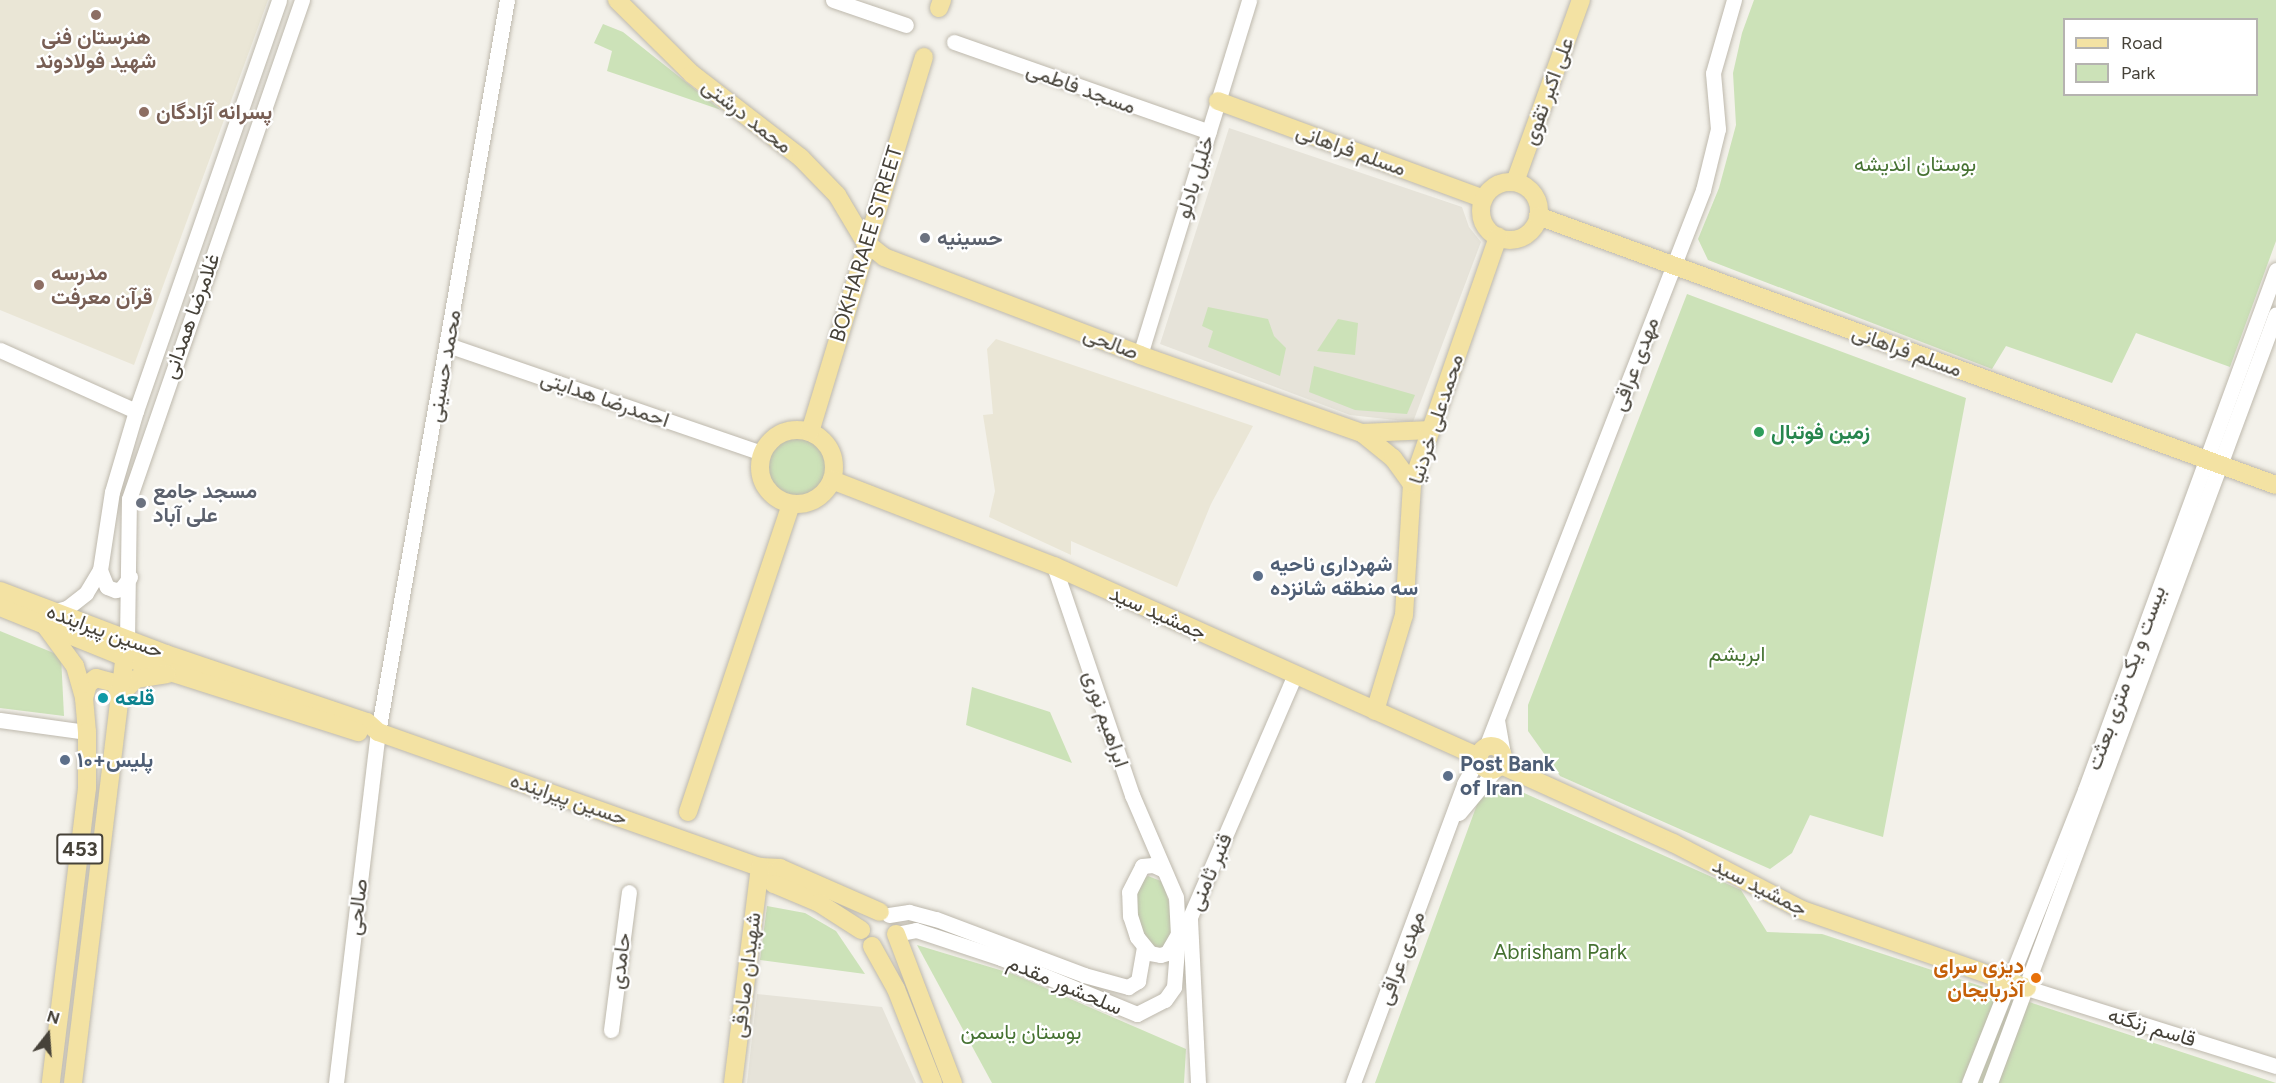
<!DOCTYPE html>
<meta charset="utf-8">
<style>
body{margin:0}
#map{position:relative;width:2276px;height:1083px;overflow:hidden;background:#f3f1ea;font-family:Figtree,Vazirmatn,sans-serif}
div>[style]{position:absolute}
.residential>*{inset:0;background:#e6e3d9}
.education>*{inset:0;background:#eae6d6}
.green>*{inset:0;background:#cce2b8}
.round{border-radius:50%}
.roads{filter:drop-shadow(0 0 2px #beb9ad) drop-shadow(0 0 2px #beb9ad)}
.minor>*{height:15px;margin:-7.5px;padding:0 7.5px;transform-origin:7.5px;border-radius:7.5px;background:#fff}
.major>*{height:18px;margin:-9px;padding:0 9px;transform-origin:9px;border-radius:9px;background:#f3e2a3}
.major>.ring{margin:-9px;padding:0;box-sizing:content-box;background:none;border:18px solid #f3e2a3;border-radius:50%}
.dots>*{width:16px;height:16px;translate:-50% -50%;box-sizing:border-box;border:3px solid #fff;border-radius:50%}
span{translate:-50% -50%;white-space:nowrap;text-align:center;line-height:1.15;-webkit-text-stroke:4.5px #fff;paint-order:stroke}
.shield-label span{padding:2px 4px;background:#fff;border:2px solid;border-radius:4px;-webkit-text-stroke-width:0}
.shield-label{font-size:20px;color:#464239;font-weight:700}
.education-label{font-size:21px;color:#785e54;font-weight:700}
.left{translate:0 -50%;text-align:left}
.street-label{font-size:21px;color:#464239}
.park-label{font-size:21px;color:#467232}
.worship-label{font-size:21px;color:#5b616d;font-weight:700}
.leisure-label{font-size:21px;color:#27864d;font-weight:700}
.service-label{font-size:21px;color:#4e5e75;font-weight:700}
.culture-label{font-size:21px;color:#0d838f;font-weight:700}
.food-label{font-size:21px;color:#c56008;font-weight:700}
.right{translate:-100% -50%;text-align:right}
.legend{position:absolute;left:2063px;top:18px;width:195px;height:78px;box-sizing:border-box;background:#fff;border:2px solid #b5b3b0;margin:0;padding:8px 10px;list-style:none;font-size:18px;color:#464239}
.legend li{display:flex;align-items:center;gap:12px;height:30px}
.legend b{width:30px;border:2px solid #b5b3b0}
.north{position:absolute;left:18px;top:1005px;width:60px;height:60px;-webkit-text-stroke:4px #fff;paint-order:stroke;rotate:17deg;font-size:16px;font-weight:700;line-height:24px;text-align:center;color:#464239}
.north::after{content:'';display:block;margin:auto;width:21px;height:27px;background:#464239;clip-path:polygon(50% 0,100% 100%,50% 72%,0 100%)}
</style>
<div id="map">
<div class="residential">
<div style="clip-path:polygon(1229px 128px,1462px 207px,1469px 227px,1481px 242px,1413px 422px,1350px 415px,1160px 344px)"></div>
<div style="clip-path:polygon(757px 994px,882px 1007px,916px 1083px,747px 1083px)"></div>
</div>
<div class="education">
<div style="clip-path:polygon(0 0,268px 0,134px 365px,0 310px)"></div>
<div style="clip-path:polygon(996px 339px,1253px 426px,1211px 504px,1177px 587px,1071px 541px,1071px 555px,989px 517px,995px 491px,983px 415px,993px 414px,987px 349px)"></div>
</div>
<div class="green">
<div style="clip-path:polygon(evenodd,1754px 0,2276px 0,2276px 241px,2230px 367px,2136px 333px,2112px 383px,2006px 346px,1992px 369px,1708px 260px,1698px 239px,1719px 188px,1736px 125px,1733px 73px,1742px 33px,1754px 0,2064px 20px,2256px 20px,2256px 94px,2064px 94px,2064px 20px)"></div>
<div style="clip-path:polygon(603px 24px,623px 32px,721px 110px,607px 71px,612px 51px,594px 43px)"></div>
<div style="clip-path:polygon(1687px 294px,1966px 398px,1883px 837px,1810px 815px,1792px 853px,1770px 869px,1560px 776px,1528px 731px,1528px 705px)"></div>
<div style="clip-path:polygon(1208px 307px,1268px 319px,1274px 336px,1286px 348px,1280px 376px,1208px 347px,1213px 331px,1202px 326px)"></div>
<div style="clip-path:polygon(1338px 319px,1358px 323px,1355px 355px,1317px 351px)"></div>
<div style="clip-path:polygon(1314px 366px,1415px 395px,1407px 414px,1355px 410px,1309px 392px)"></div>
<div class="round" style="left:767px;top:436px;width:62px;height:62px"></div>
<div style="clip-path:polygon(0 631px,61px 656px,64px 716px,0 708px)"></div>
<div style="clip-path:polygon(972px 687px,1050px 712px,1072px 763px,966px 725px)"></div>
<div style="clip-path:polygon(1504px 784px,1741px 890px,1767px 932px,1822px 934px,2276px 1083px,1375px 1083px,1479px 799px)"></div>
<div style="clip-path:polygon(1148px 876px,1161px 881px,1165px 889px,1175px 924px,1164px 947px,1158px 949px,1147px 943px,1134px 909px,1137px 883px)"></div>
<div style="clip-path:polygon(767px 906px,805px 913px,836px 931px,865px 974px,760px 960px)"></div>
<div style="clip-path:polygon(917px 945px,1013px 974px,1186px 1049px,1184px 1083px,992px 1083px)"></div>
</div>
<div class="roads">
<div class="minor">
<div style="left:833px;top:0;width:77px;rotate:18.9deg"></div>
<div style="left:954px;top:42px;width:270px;rotate:19.4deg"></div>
<div style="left:448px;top:345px;width:332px;rotate:19deg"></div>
<div style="left:0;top:350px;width:149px;rotate:24.2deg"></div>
<div style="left:1140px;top:355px;width:371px;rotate:-72.9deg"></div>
<div style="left:1054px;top:566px;width:242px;rotate:71.2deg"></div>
<div style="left:1132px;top:795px;width:111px;rotate:66.7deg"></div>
<div style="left:1176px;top:897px;width:37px;rotate:87deg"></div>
<div style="left:1178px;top:934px;width:22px;rotate:120deg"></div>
<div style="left:1167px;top:953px;width:7px;rotate:164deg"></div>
<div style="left:1160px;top:955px;width:10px;rotate:-169deg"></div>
<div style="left:1150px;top:953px;width:21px;rotate:-129deg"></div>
<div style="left:1137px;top:937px;width:22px;rotate:-108deg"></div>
<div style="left:1130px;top:916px;width:24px;rotate:-92deg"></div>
<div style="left:1129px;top:892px;width:29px;rotate:-63deg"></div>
<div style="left:1142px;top:866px;width:11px;rotate:-5deg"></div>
<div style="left:1153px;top:865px;width:10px;rotate:24deg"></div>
<div style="left:100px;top:570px;width:18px;rotate:68deg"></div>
<div style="left:107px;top:587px;width:9px;rotate:21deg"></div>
<div style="left:115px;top:590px;width:6px;rotate:-9deg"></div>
<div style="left:121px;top:589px;width:15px;rotate:-53deg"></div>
<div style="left:52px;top:612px;width:16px;rotate:-15deg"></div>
<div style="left:67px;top:608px;width:24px;rotate:-38deg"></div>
<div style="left:86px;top:593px;width:27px;rotate:-59deg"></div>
<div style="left:100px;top:570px;width:79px;rotate:-81.3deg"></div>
<div style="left:112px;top:492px;width:84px;rotate:-73.5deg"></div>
<div style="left:136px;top:411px;width:435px;rotate:-70.8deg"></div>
<div style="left:127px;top:640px;width:141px;rotate:-89.2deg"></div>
<div style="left:129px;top:499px;width:528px;rotate:-70.88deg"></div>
<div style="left:0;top:720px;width:88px;rotate:7.9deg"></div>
<div style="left:1497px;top:720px;width:35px;rotate:80deg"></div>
<div style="left:1486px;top:747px;width:598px;rotate:-68.71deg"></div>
<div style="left:1703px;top:190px;width:63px;rotate:-76.2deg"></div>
<div style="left:1718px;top:129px;width:56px;rotate:-95.1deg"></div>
<div style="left:1713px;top:73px;width:76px;rotate:-74deg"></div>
<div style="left:1459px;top:813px;width:56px;rotate:-50.1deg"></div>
<div style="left:889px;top:915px;width:20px;rotate:-9deg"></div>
<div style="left:909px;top:912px;width:28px;rotate:15deg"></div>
<div style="left:936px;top:919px;width:158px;rotate:20.7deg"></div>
<div style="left:1084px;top:975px;width:46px;rotate:15.3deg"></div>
<div style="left:1128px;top:987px;width:12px;rotate:-31deg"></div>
<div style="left:1138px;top:981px;width:35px;rotate:-80deg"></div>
<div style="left:896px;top:934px;width:20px;rotate:-11deg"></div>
<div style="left:916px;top:930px;width:89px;rotate:18.2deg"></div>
<div style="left:1001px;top:958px;width:147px;rotate:22.4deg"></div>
<div style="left:1137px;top:1014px;width:31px;rotate:-27deg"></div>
<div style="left:1165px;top:1000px;width:16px;rotate:-55deg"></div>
<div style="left:1174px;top:987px;width:51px;rotate:-85.5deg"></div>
<div style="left:2027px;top:988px;width:261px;rotate:17.4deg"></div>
<div style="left:611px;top:1030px;width:139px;rotate:-82.6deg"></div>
<div style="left:336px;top:1083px;width:354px;rotate:-83.2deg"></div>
<div style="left:378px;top:732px;width:743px;rotate:-80.01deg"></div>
<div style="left:1198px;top:1083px;width:166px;rotate:-92.8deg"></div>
<div style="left:1190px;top:917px;width:265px;rotate:-66.6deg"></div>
<div style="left:1353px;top:1083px;width:319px;rotate:-69.6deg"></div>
<div style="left:1464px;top:784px;width:31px;rotate:-61deg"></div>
<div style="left:1969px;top:1083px;width:315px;rotate:-68.4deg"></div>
<div style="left:2085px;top:790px;width:554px;rotate:-69.83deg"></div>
<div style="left:1990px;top:1083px;width:820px;rotate:-69.6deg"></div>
</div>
<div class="major">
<div style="left:617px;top:0;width:105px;rotate:44.6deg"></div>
<div style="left:692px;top:74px;width:138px;rotate:37.6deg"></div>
<div style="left:801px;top:158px;width:52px;rotate:45.8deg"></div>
<div style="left:837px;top:195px;width:55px;rotate:59.2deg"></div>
<div style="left:865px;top:242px;width:24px;rotate:38deg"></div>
<div style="left:884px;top:257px;width:274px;rotate:20.9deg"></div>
<div style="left:1140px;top:355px;width:235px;rotate:19.4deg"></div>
<div style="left:1362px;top:433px;width:69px;rotate:-2.5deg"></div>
<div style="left:939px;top:8px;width:9px;rotate:-69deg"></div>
<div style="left:1218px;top:101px;width:283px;rotate:20.2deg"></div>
<div style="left:1515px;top:182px;width:194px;rotate:-70.1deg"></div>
<div class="ring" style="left:1481px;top:182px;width:40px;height:40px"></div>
<div style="left:1538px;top:216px;width:785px;rotate:20.03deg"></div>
<div class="ring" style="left:760px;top:430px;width:56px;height:56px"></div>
<div style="left:810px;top:432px;width:392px;rotate:-73.1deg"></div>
<div style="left:1362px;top:433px;width:40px;rotate:39deg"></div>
<div style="left:1393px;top:458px;width:32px;rotate:54deg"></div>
<div style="left:832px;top:480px;width:238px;rotate:21.2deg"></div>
<div style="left:1054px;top:566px;width:466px;rotate:24.2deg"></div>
<div style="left:0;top:591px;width:178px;rotate:20.8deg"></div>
<div style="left:166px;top:654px;width:212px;rotate:18.7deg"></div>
<div style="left:367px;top:722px;width:15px;rotate:42deg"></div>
<div style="left:378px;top:732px;width:405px;rotate:19.5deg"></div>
<div style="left:760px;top:867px;width:20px;rotate:3deg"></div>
<div style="left:780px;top:868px;width:109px;rotate:23.7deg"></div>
<div style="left:0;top:607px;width:136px;rotate:22deg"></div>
<div style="left:126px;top:658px;width:244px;rotate:17.7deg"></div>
<div style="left:44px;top:624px;width:52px;rotate:53.6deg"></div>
<div style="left:75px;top:666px;width:33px;rotate:74deg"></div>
<div style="left:84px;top:698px;width:34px;rotate:85deg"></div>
<div style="left:87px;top:732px;width:56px;rotate:90deg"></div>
<div style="left:87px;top:788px;width:297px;rotate:97deg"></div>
<div style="left:84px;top:698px;width:15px;rotate:-74deg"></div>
<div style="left:88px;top:684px;width:10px;rotate:-37deg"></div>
<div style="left:96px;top:678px;width:20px;rotate:15deg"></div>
<div style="left:115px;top:683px;width:13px;rotate:67deg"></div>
<div style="left:120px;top:695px;width:23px;rotate:-45deg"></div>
<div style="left:136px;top:679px;width:31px;rotate:-9deg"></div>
<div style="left:1375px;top:711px;width:100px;rotate:-73.2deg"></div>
<div style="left:1404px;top:615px;width:131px;rotate:-86.5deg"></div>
<div style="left:1412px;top:484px;width:262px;rotate:-70.8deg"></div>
<div class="ring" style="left:1479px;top:746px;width:6px;height:6px"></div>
<div style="left:1501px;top:765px;width:189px;rotate:24.4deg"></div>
<div style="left:1673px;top:843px;width:145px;rotate:27.4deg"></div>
<div style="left:1802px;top:910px;width:238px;rotate:19.1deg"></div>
<div style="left:688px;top:812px;width:325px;rotate:-71.5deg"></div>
<div style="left:760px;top:867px;width:22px;rotate:51deg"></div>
<div style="left:774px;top:884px;width:49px;rotate:22.9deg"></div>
<div style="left:819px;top:903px;width:50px;rotate:32.7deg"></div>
<div style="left:896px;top:934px;width:160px;rotate:69.1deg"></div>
<div style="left:872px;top:946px;width:49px;rotate:60.8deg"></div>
<div style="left:896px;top:989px;width:101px;rotate:68.5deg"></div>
<div style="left:73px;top:1083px;width:446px;rotate:-83.1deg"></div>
<div style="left:733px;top:1083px;width:218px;rotate:-82.9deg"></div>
</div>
</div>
<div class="dots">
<div style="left:96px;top:15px;background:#8d6e63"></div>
<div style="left:144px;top:112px;background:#8d6e63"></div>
<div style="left:925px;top:238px;background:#6b7280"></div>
<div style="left:39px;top:285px;background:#8d6e63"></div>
<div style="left:1759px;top:432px;background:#2e9e5b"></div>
<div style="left:141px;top:503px;background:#6b7280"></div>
<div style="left:1258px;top:576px;background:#5c6f8a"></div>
<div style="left:103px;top:698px;background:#0f9aa8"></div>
<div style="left:65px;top:760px;background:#5c6f8a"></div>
<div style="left:1448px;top:776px;background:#5c6f8a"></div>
<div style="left:2036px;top:978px;background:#e8710a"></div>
</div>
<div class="shield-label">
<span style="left:80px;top:849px">453</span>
</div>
<div class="education-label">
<span style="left:96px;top:49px">هنرستان فنی<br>شهید فولادوند</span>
<span class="left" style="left:156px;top:112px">پسرانه آزادگان</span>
<span class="left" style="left:51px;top:285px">مدرسه<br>قرآن معرفت</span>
</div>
<div class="street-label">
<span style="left:1081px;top:88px;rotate:20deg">مسجد فاطمی</span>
<span style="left:1548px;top:91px;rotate:-70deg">علی اکبر تقوی</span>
<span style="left:747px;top:116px;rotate:38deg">محمد درشتی</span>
<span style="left:1351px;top:150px;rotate:20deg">مسلم فراهانی</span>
<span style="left:1195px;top:177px;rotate:-73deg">خلیل بادلو</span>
<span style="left:866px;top:244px;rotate:-73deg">BOKHARAEE STREET</span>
<span style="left:191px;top:316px;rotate:-70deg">غلامرضا همدانی</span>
<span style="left:1111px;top:343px;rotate:21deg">صالحی</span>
<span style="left:1907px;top:351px;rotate:20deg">مسلم فراهانی</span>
<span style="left:1635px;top:364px;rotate:-69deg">مهدی عراقی</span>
<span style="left:444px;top:366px;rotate:-80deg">محمد حسینی</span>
<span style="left:605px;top:399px;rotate:19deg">احمدرضا هدایتی</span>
<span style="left:1436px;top:419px;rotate:-72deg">محمدعلی خردنیا</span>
<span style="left:1158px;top:613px;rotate:24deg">جمشید سید</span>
<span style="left:105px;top:631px;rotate:20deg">حسین پیراینده</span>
<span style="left:2126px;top:678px;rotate:-70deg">بیست و یک متری بعثت</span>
<span style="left:1106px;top:719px;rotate:71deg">ابراهیم نوری</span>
<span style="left:569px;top:799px;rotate:19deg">حسین پیراینده</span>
<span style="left:1210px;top:872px;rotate:-67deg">قنبر ثامنی</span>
<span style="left:1760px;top:887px;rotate:27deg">جمشید سید</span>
<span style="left:357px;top:907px;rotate:-83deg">صالحی</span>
<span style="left:1401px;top:958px;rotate:-69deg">مهدی عراقی</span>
<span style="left:620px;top:961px;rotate:-83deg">حامدی</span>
<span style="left:746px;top:975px;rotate:-83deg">شهیدان صادقی</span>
<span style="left:1065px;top:985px;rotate:23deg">سلحشور مقدم</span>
<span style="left:2152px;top:1027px;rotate:17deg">قاسم زنگنه</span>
</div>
<div class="park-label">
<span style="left:1915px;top:164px">بوستان اندیشه</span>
<span style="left:1737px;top:654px">ابریشم</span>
<span style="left:1560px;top:952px">Abrisham Park</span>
<span style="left:1021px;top:1032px">بوستان یاسمن</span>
</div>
<div class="worship-label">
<span class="left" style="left:937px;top:238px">حسینیه</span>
<span class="left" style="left:153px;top:503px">مسجد جامع<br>علی آباد</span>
</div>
<div class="leisure-label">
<span class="left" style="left:1771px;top:432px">زمین فوتبال</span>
</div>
<div class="service-label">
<span class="left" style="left:1270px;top:576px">شهرداری ناحیه<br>سه منطقه شانزده</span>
<span class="left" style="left:77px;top:760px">پلیس+۱۰</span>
<span class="left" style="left:1460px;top:776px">Post Bank<br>of Iran</span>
</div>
<div class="culture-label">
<span class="left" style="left:115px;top:698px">قلعه</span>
</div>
<div class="food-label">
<span class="right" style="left:2024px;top:978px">دیزی سرای<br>آذربایجان</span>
</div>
<ul class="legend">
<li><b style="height:8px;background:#f3e2a3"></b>Road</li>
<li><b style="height:16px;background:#cce2b8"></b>Park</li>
</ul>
<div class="north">N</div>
</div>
